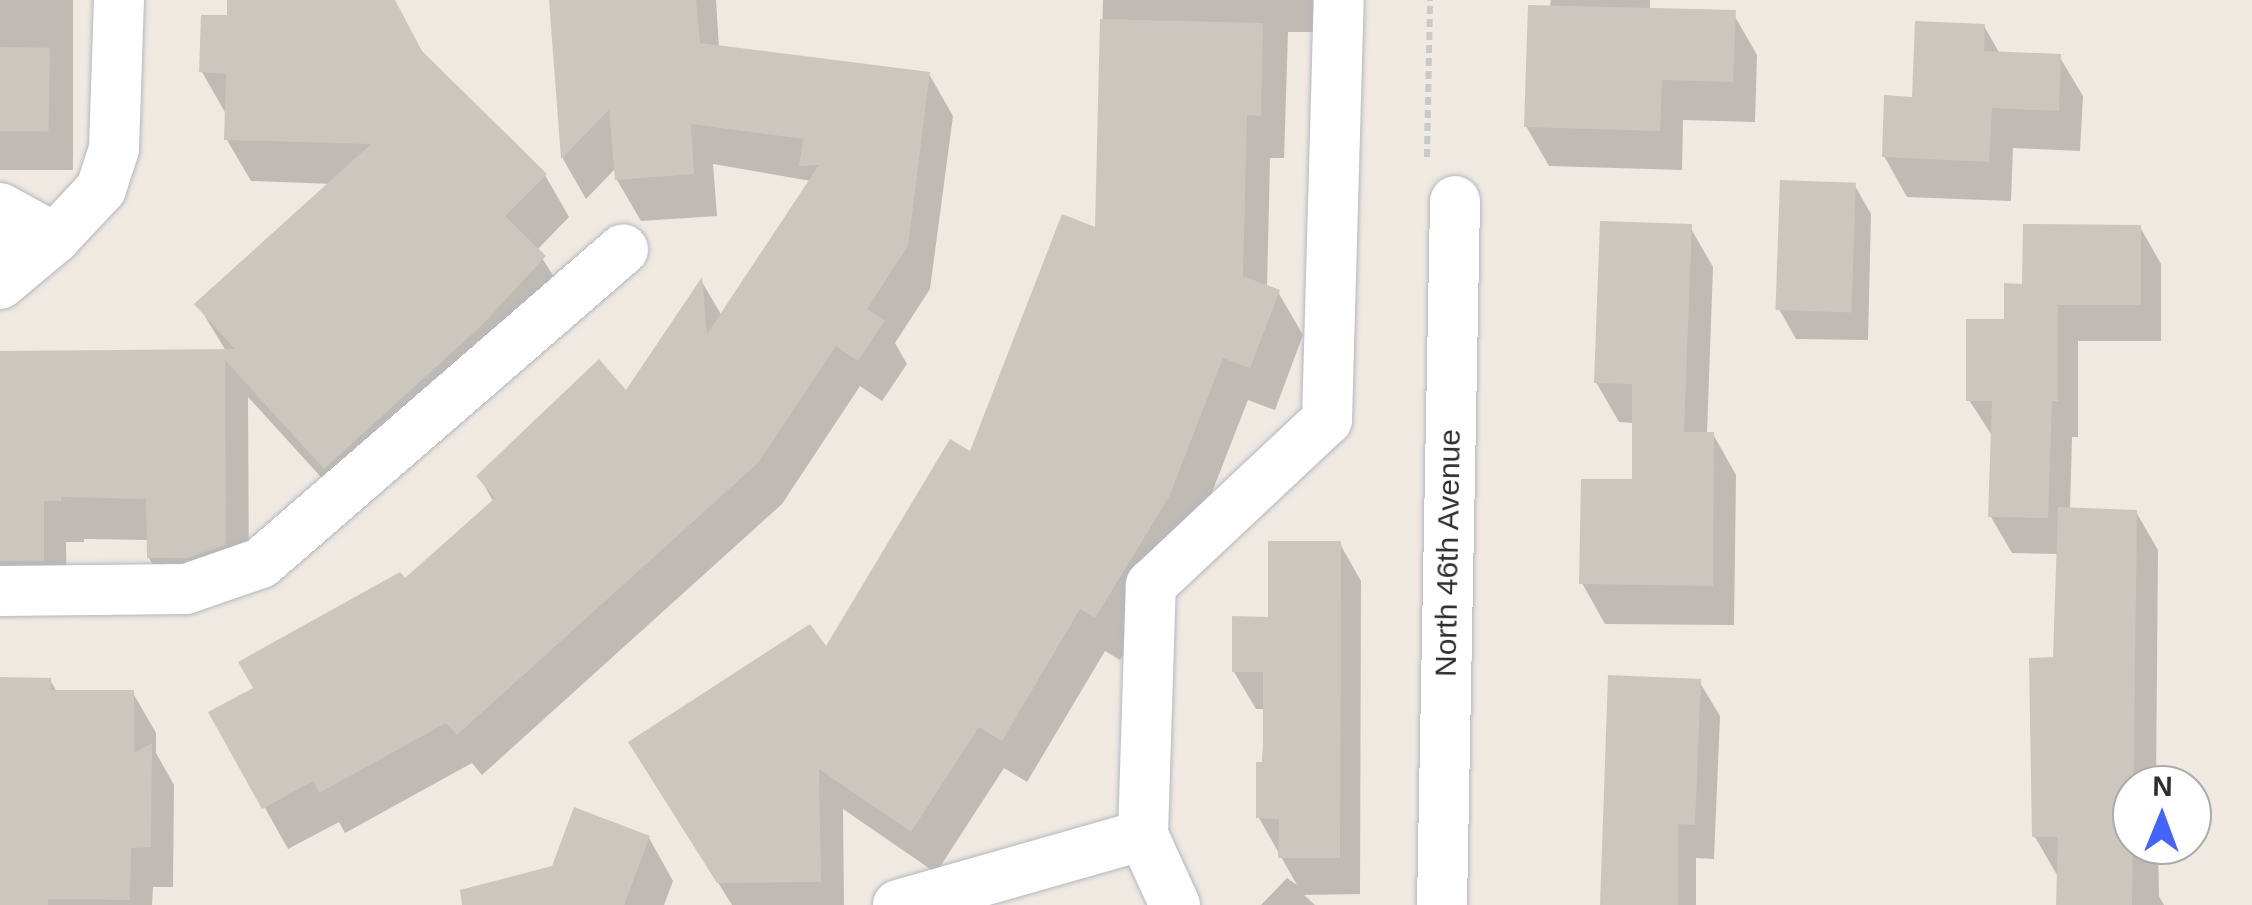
<!DOCTYPE html>
<style>
body{margin:0}
#map{position:relative;width:2252px;height:905px;overflow:hidden;background:#efe9e1;font-family:Helvetica,sans-serif}
div>[style]{position:absolute}
.shadow>*{inset:0;background:#0003;transform-origin:0 0}
.building>*{inset:0;background:#cbc7bf;transform-origin:0 0}
.path>*{height:6px;margin-top:-3px;transform-origin:0;background:repeating-linear-gradient(90deg,#c9c9c9 0 8px,transparent 0 13px)}
.roads{filter:drop-shadow(0 0 2px #b4b7c1) drop-shadow(0 0 2px #b4b7c1)}
.street>*{height:50px;margin:-25px;padding:0 25px;transform-origin:25px;border-radius:25px;background:#fff}
span{translate:-50% -50%;white-space:nowrap;text-align:center;line-height:1.15;-webkit-text-stroke:8px #fff;paint-order:stroke}
.street-label{font-size:30px;color:#2e2e2e}
.north{position:absolute;left:2112px;top:765px;width:100px;height:100px;box-sizing:border-box;background:#fff;border:2px solid #ababab;border-radius:50%;rotate:1deg;font-size:28px;font-weight:700;line-height:40px;text-align:center;color:#2e2e2e}
.north::after{content:'';display:block;margin:auto;width:35px;height:45px;background:#4264fb;clip-path:polygon(50% 0,100% 100%,50% 72%,0 100%)}
</style>
<div id="map">
<div class="shadow">
<div style="left:0;top:0;width:73px;height:170px"></div>
<div style="clip-path:polygon(228px 0,394px 0,424px 56px,545px 175px,569px 217px,537px 250px,568px 299px,350px 509px,248px 397px,249px 587px,173px 599px,149px 558px,149px 540px,84px 539px,84px 542px,66px 542px,67px 602px,0 603px,0 353px,226px 351px,198px 305px,332px 184px,251px 181px,227px 140px,226px 114px,202px 72px,237px 18px)"></div>
<div style="clip-path:polygon(551px 0,716px 0,719px 48px,929px 74px,953px 116px,930px 289px,895px 343px,907px 364px,882px 401px,860px 386px,782px 504px,482px 775px,472px 763px,345px 833px,339px 822px,288px 849px,212px 713px,256px 689px,405px 582px,493px 501px,479px 476px,627px 394px,702px 282px,722px 316px,811px 181px,713px 164px,717px 216px,641px 221px,617px 180px,616px 168px,586px 199px,563px 159px)"></div>
<div style="clip-path:polygon(1103px 0,1320px 0,1320px 32px,1288px 32px,1284px 158px,1270px 158px,1267px 288px,1278px 292px,1303px 335px,1275px 410px,1248px 400px,1193px 541px,1120px 660px,1105px 651px,1027px 782px,1004px 768px,936px 873px,843px 809px,844px 905px,732px 905px,631px 743px,826px 650px,971px 455px,1097px 231px)"></div>
<div style="clip-path:polygon(1551px 0,1650px 0,1650px 12px,1734px 15px,1757px 55px,1755px 122px,1683px 120px,1682px 170px,1549px 166px,1526px 126px)"></div>
<div style="clip-path:polygon(1984px 26px,2000px 54px,2059px 56px,2083px 96px,2080px 151px,2013px 148px,2011px 201px,1907px 197px,1884px 156px,1914px 99px)"></div>
<div style="clip-path:polygon(1854px 184px,1871px 214px,1868px 340px,1796px 339px,1779px 309px)"></div>
<div style="clip-path:polygon(1690px 227px,1713px 267px,1707px 434px,1713px 434px,1736px 475px,1734px 625px,1605px 624px,1582px 583px,1634px 481px,1634px 423px,1619px 422px,1596px 382px)"></div>
<div style="clip-path:polygon(2140px 227px,2161px 264px,2161px 341px,2078px 341px,2078px 437px,2072px 437px,2070px 510px,2136px 512px,2158px 550px,2156px 785px,2132px 785px,2132px 845px,2158px 845px,2159px 896px,2164px 905px,2059px 905px,2057px 875px,2035px 837px,2055px 660px,2059px 554px,2012px 553px,1991px 517px,1993px 437px,1969px 400px,2025px 286px)"></div>
<div style="clip-path:polygon(1340px 544px,1361px 581px,1360px 894px,1304px 895px,1315px 905px,1261px 905px,1287px 878px,1297px 885px,1259px 818px,1265px 709px,1256px 709px,1234px 672px,1271px 619px)"></div>
<div style="clip-path:polygon(0 679px,50px 680px,57px 692px,133px 693px,156px 733px,156px 753px,174px 785px,173px 887px,153px 887px,152px 905px,0 905px)"></div>
<div style="clip-path:polygon(1699px 681px,1720px 716px,1714px 859px,1696px 858px,1696px 905px,1606px 905px)"></div>
<div style="clip-path:polygon(649px 838px,673px 881px,664px 905px,480px 905px)"></div>
</div>
<div class="building">
<div style="clip-path:polygon(227px 0,395px 0,422px 51px,547px 174px,505px 216px,546px 256px,482px 325px,324px 469px,225px 360px,226px 545px,188px 558px,147px 558px,146px 499px,61px 497px,61px 501px,44px 501px,44px 561px,0 561px,0 351px,235px 349px,194px 304px,371px 144px,224px 140px,226px 74px,199px 72px,201px 15px,227px 15px)"></div>
<div style="clip-path:polygon(549px 0,696px 0,700px 43px,930px 72px,908px 246px,867px 309px,885px 320px,858px 361px,836px 346px,759px 462px,457px 735px,446px 723px,319px 793px,313px 781px,262px 809px,208px 712px,253px 688px,238px 662px,400px 572px,405px 578px,495px 498px,476px 476px,599px 359px,626px 390px,702px 277px,707px 334px,819px 165px,799px 166px,803px 139px,691px 124px,694px 174px,615px 180px,609px 110px,561px 159px)"></div>
<div style="clip-path:polygon(1528px 5px,1736px 10px,1733px 82px,1662px 80px,1660px 131px,1524px 127px)"></div>
<div style="clip-path:polygon(1100px 19px,1263px 23px,1261px 116px,1247px 115px,1243px 276px,1280px 290px,1250px 368px,1223px 358px,1169px 497px,1095px 618px,1080px 609px,1002px 741px,979px 727px,911px 832px,819px 769px,821px 882px,717px 883px,628px 742px,810px 624px,826px 646px,950px 439px,970px 451px,1062px 214px,1095px 227px)"></div>
<div style="clip-path:polygon(1915px 21px,1985px 24px,1984px 51px,2061px 54px,2059px 111px,1992px 108px,1989px 162px,1882px 157px,1884px 95px,1912px 97px)"></div>
<div style="left:0;top:47px;width:50px;height:84px;rotate:1deg"></div>
<div style="left:1780px;top:180px;width:76px;height:130px;rotate:2deg"></div>
<div style="clip-path:polygon(1600px 221px,1692px 224px,1684px 432px,1714px 432px,1713px 586px,1579px 584px,1581px 479px,1632px 479px,1632px 384px,1594px 383px)"></div>
<div style="clip-path:polygon(2023px 224px,2141px 225px,2141px 305px,2058px 305px,2058px 401px,2052px 401px,2048px 518px,1988px 517px,1992px 401px,1966px 401px,1966px 319px,2004px 319px,2004px 283px,2022px 284px)"></div>
<div style="clip-path:polygon(2058px 507px,2137px 510px,2132px 905px,2056px 905px,2058px 837px,2032px 837px,2029px 658px,2053px 657px)"></div>
<div style="clip-path:polygon(1268px 541px,1341px 541px,1340px 858px,1278px 858px,1279px 819px,1256px 818px,1256px 762px,1263px 762px,1263px 672px,1232px 672px,1232px 616px,1268px 617px)"></div>
<div style="clip-path:polygon(1608px 675px,1701px 679px,1695px 825px,1678px 824px,1678px 905px,1600px 905px)"></div>
<div style="clip-path:polygon(0 677px,51px 678px,51px 690px,134px 690px,134px 753px,152px 743px,151px 847px,131px 848px,130px 900px,48px 899px,48px 905px,0 905px)"></div>
<div style="clip-path:polygon(574px 807px,650px 836px,624px 905px,462px 905px,460px 890px,552px 866px)"></div>
</div>
<div class="path">
<div style="left:1427px;top:157px;width:157px;rotate:-88.9deg"></div>
</div>
<div class="roads">
<div class="street">
<div style="left:0;top:208px;width:63px;rotate:28.6deg"></div>
<div style="left:55px;top:238px;width:55px;rotate:-179deg"></div>
<div style="left:0;top:284px;width:72px;rotate:-39.9deg"></div>
<div style="left:55px;top:238px;width:67px;rotate:-46.8deg"></div>
<div style="left:101px;top:189px;width:42px;rotate:-72deg"></div>
<div style="left:114px;top:149px;width:149px;rotate:-88.1deg"></div>
<div style="left:0;top:591px;width:186px;rotate:-0.6deg"></div>
<div style="left:186px;top:589px;width:79px;rotate:-19.1deg"></div>
<div style="left:261px;top:563px;width:479px;rotate:-40.9deg"></div>
<div style="left:898px;top:905px;width:255px;rotate:-15.9deg"></div>
<div style="left:1175px;top:905px;width:77px;rotate:-114.6deg"></div>
<div style="left:1143px;top:835px;width:250px;rotate:-88.2deg"></div>
<div style="left:1151px;top:585px;width:241px;rotate:-43.2deg"></div>
<div style="left:1327px;top:420px;width:420px;rotate:-88.4deg"></div>
<div style="left:1442px;top:905px;width:704px;rotate:-88.94deg"></div>
</div>
</div>
<div class="street-label">
<span style="left:1448px;top:553px;rotate:-89deg">North 46th Avenue</span>
</div>
<div class="north">N</div>
</div>
